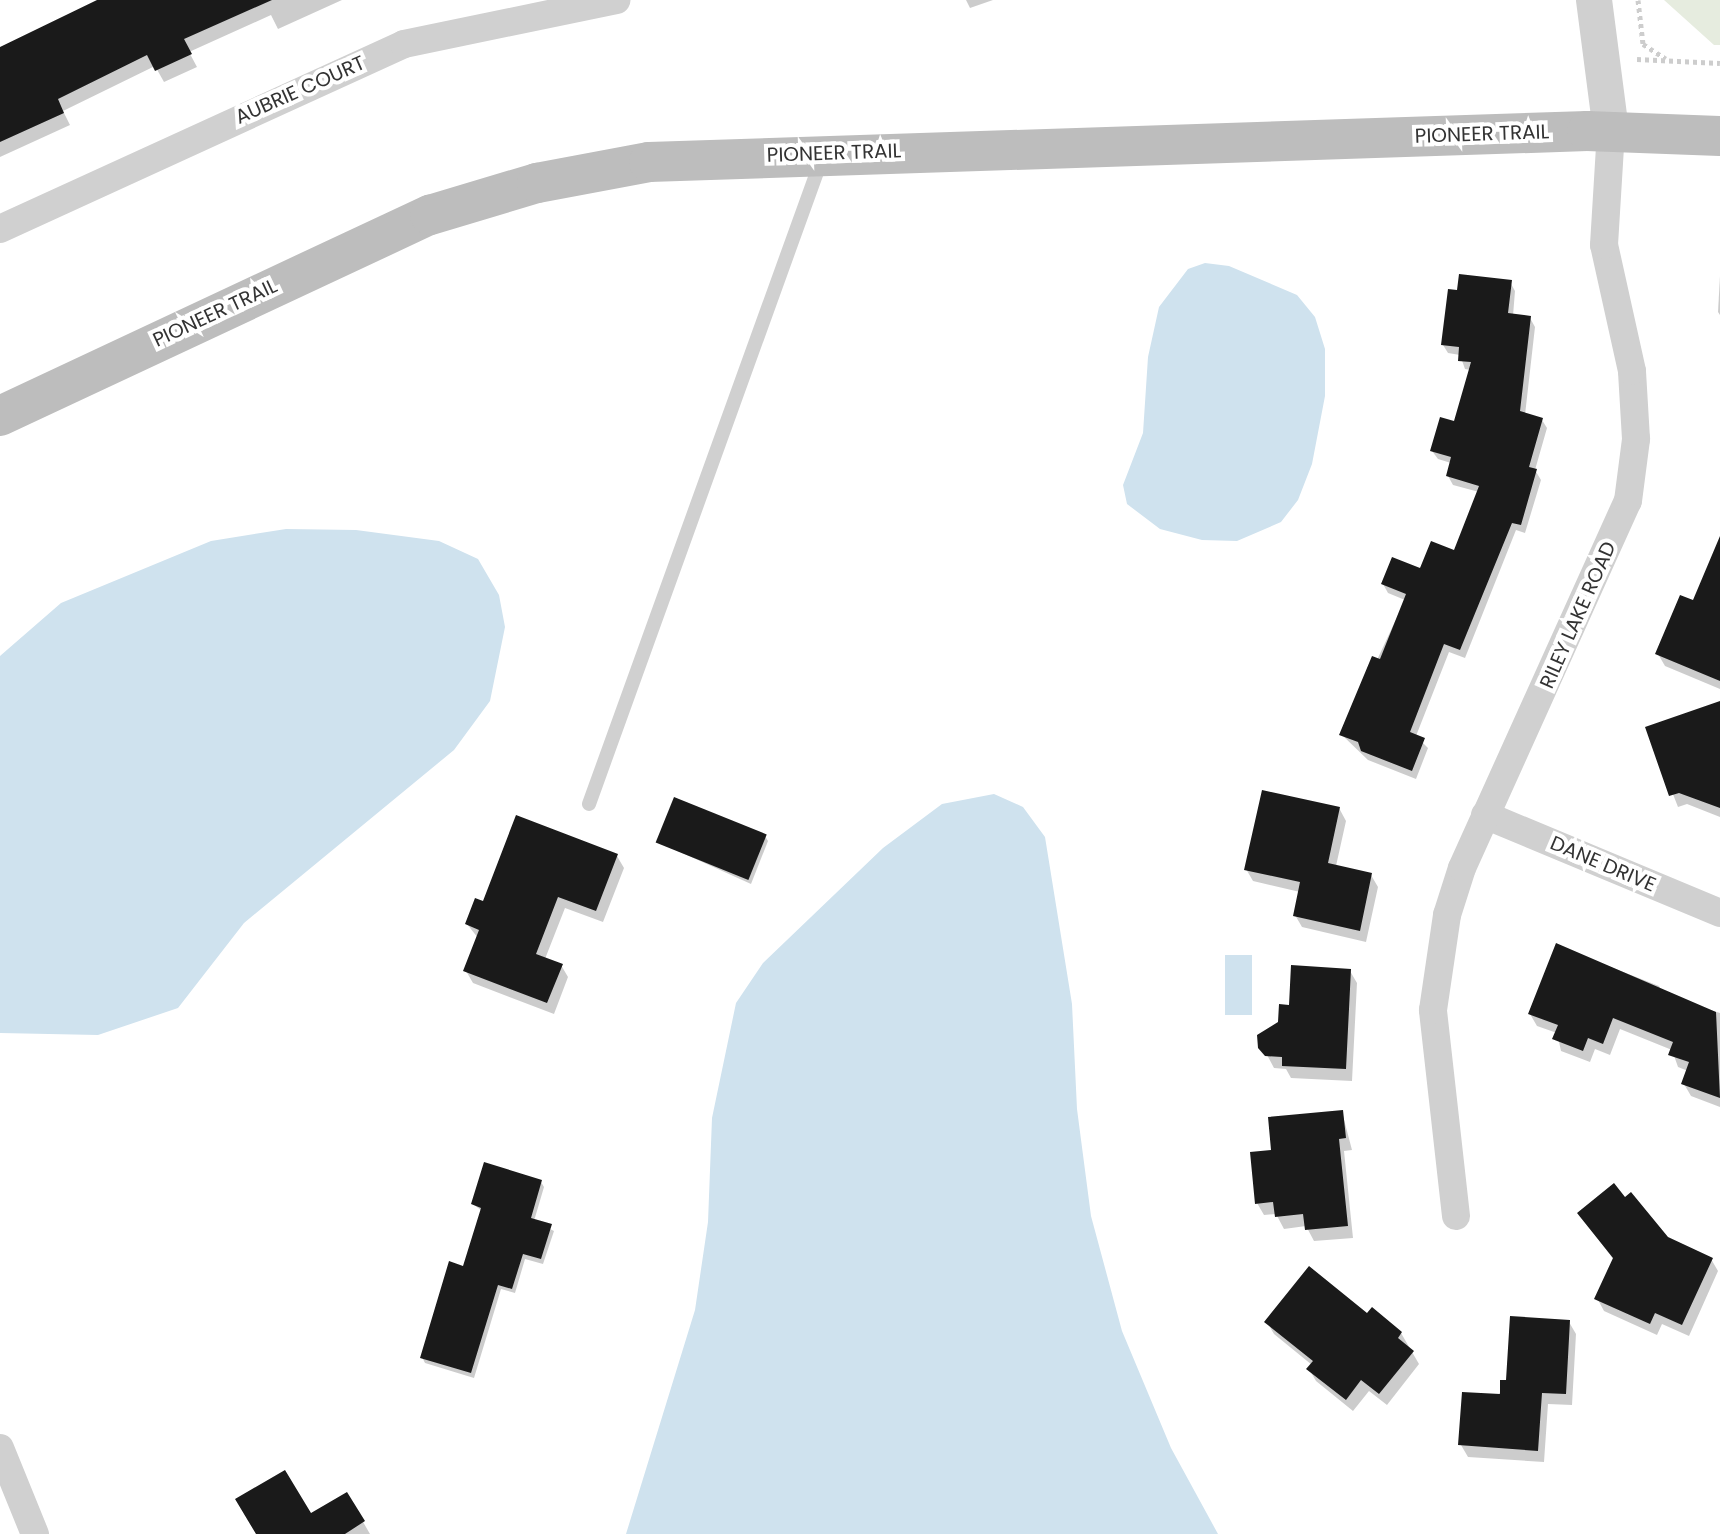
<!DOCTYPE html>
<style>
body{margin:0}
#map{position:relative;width:1720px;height:1534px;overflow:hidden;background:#fff;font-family:Poppins,sans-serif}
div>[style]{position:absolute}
.green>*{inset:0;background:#e6ecdf}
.water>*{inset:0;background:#cfe2ee;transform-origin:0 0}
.shadow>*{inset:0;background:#0003}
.building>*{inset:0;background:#1a1a1a;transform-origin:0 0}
.path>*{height:5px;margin-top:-2.5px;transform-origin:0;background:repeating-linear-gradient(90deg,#cdcdcd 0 4px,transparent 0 8px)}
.service>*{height:14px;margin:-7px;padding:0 7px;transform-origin:7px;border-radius:7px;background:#d0d0d0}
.minor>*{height:28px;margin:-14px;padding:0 14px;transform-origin:14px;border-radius:14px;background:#d0d0d0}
.tertiary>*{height:36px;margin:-18px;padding:0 18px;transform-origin:18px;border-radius:18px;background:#d0d0d0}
.secondary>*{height:40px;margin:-20px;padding:0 20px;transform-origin:20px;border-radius:20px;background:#bdbdbd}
span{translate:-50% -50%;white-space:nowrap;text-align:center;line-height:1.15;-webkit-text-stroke:8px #fff;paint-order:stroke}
.street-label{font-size:20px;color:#333}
</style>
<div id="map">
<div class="green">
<div style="clip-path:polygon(1664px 0,1720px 0,1720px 45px,1714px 45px)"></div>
</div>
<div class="water">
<div style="clip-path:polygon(1205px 263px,1229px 266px,1297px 295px,1315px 317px,1325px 349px,1325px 396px,1312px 464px,1298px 500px,1281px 522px,1237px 541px,1202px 540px,1160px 529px,1127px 504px,1123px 485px,1143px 433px,1148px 357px,1159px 307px,1188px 269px)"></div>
<div style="clip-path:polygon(286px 529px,356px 530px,439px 541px,478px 559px,499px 595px,505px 627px,490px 701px,454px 750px,244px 923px,178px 1008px,98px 1035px,0 1033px,0 656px,61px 603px,211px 541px)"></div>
<div style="clip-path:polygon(994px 794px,1023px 807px,1045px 837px,1072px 1004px,1077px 1109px,1091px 1216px,1122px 1331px,1171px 1448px,1218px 1534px,626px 1534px,695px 1310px,708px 1222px,712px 1118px,736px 1003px,763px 963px,883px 848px,942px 804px)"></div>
<div style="left:1225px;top:955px;width:27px;height:60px"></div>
</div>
<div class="shadow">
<div style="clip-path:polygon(104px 0,342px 0,278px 29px,271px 15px,189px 52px,197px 67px,164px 82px,155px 66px,63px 111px,70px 125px,0 157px,0 50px)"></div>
<div style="clip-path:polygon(966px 0,993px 0,970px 8px)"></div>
<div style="clip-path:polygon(1720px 276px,1720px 315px,1718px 312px)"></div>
<div style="clip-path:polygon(1510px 282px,1515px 291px,1513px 316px,1530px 318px,1535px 327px,1525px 415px,1542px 420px,1547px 428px,1535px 470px,1541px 480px,1525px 533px,1516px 530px,1465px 658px,1449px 652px,1416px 736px,1428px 748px,1416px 779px,1368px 760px,1342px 735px,1405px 600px,1388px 593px,1383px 584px,1455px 552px,1479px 492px,1453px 485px,1448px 476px,1451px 463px,1438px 459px,1432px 451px,1455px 424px,1471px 370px,1465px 369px,1460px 355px,1448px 353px,1443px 345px,1459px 293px)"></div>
<div style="clip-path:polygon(1720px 567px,1720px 689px,1665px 666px,1658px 654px)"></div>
<div style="clip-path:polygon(1720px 703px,1720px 817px,1687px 804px,1678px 807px,1647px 728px)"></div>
<div style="clip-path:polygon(1339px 808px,1346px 821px,1336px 866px,1371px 875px,1378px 887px,1366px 942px,1302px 927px,1295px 915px,1300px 892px,1253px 881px,1246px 869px)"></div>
<div style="clip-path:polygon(765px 836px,768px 841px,751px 884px,658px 842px)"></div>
<div style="clip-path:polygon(617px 856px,624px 868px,603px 922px,565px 908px,545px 959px,561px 965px,568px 977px,554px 1014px,473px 983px,466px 971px,478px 938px,467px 924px,484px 904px)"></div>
<div style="clip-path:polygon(1557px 946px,1659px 986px,1664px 996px,1720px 1013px,1720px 1107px,1691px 1096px,1684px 1084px,1688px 1071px,1678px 1067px,1672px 1050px,1620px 1029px,1610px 1055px,1595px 1049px,1590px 1062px,1561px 1051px,1557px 1033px,1537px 1026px,1530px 1014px)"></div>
<div style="clip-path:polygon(1350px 971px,1357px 983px,1352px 1081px,1291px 1078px,1286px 1069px,1274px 1068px,1267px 1055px,1291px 1007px)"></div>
<div style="clip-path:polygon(1342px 1112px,1352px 1150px,1344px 1151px,1353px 1238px,1314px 1241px,1306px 1226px,1284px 1229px,1276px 1214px,1264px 1215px,1257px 1203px,1273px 1152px)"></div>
<div style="clip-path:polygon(541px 1182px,544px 1187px,534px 1221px,554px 1231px,543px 1264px,525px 1259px,515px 1293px,501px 1289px,474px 1378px,425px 1363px,422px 1357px,464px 1268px,482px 1211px,473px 1204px)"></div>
<div style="clip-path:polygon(1625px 1200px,1666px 1238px,1711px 1259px,1718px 1271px,1689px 1336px,1662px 1324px,1657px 1335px,1604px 1311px,1597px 1298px,1614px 1260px,1579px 1214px)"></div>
<div style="clip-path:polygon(1368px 1316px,1401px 1333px,1419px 1364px,1387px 1405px,1369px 1391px,1353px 1411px,1316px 1381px,1309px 1369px,1312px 1365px,1274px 1334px,1267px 1322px)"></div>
<div style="clip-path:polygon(1569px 1322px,1576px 1334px,1572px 1405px,1548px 1404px,1544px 1462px,1468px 1457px,1461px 1445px,1507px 1383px)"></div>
<div style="clip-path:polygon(347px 1494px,370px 1534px,258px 1534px,310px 1516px)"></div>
</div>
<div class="building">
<div style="clip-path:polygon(97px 0,272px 0,184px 39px,192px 54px,155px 71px,147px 55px,58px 99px,64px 113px,0 142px,0 47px)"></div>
<div style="clip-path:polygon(1459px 274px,1512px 280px,1508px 313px,1531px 316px,1520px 411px,1543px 418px,1529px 467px,1537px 469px,1521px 525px,1512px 523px,1460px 650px,1444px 644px,1410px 732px,1425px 738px,1412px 771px,1361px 751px,1358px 742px,1339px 735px,1372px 656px,1380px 659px,1406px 594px,1381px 584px,1392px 557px,1420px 568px,1431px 541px,1454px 550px,1479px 486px,1446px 476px,1451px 457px,1430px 451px,1440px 417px,1454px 421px,1471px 362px,1458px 361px,1459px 347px,1441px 345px,1448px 289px,1457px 290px)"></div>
<div style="clip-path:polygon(1720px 536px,1720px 681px,1655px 654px,1680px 595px,1693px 600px)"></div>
<div style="clip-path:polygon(1720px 701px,1720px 808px,1679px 793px,1669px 796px,1645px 727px)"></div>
<div style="clip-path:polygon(1262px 790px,1340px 807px,1328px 863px,1372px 873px,1360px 931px,1293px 916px,1300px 882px,1244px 870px)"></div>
<div style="left:674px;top:797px;width:100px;height:49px;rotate:22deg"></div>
<div style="clip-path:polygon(516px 815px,618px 854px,596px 911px,558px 897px,536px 954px,563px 964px,547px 1003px,463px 971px,479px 930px,465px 924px,475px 898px,483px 901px)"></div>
<div style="clip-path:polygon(1556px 943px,1716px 1012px,1720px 1098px,1681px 1084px,1689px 1062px,1668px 1055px,1673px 1042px,1613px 1018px,1603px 1044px,1588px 1038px,1583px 1051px,1552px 1039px,1558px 1025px,1528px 1014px)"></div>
<div style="clip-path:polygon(1291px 965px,1351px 969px,1346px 1069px,1282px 1066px,1282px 1057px,1265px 1056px,1258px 1048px,1257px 1035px,1278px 1022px,1279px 1004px,1289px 1005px)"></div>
<div style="clip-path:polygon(1343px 1110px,1346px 1138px,1339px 1139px,1348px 1226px,1305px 1230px,1303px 1214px,1275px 1217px,1273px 1202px,1255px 1204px,1250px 1152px,1271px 1150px,1268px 1117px)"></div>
<div style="clip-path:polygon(484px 1162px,542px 1180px,531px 1218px,552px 1224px,541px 1259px,523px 1254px,512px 1289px,498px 1285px,471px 1373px,420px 1358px,449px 1261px,463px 1266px,481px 1208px,471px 1204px)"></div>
<div style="clip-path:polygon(1614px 1183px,1625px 1197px,1631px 1192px,1668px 1237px,1713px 1258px,1682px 1325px,1655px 1313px,1650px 1324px,1594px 1299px,1613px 1258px,1577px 1213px)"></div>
<div style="clip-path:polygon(1309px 1266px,1367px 1313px,1372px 1307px,1402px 1332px,1398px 1338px,1414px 1351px,1379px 1394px,1361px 1380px,1346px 1400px,1306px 1369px,1313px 1361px,1264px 1322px)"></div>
<div style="clip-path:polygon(1510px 1316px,1570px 1320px,1566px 1394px,1542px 1393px,1538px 1451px,1458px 1445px,1462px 1392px,1500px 1394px,1500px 1380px,1506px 1380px)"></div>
<div style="clip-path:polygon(285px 1470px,311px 1513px,347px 1492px,365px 1521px,345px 1534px,256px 1534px,235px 1499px)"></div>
</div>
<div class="path">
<div style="left:1638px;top:0;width:44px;rotate:83.5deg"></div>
<div style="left:1643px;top:44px;width:27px;rotate:33deg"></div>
<div style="left:1637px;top:59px;width:83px;rotate:2.8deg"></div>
</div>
<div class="service">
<div style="left:589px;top:804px;width:684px;rotate:-70.16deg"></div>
</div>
<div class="minor">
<div style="left:0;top:229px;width:444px;rotate:-24.6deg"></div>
<div style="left:404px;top:44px;width:217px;rotate:-11.7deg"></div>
<div style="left:1485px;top:815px;width:255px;rotate:22.6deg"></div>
<div style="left:1456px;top:1216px;width:207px;rotate:-96.4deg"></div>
<div style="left:1433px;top:1010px;width:96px;rotate:-81.6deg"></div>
<div style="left:1447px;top:915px;width:49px;rotate:-72.3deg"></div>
<div style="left:1462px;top:868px;width:403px;rotate:-65.7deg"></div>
<div style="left:1628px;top:501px;width:63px;rotate:-82.6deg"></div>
<div style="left:1636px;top:439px;width:68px;rotate:-93.4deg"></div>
<div style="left:1632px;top:371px;width:129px;rotate:-102.5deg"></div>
<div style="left:1604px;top:245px;width:114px;rotate:-86.5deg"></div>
<div style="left:0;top:1448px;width:93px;rotate:67.9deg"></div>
</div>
<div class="tertiary">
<div style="left:1594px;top:0;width:132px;rotate:82.6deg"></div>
</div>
<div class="secondary">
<div style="left:0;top:416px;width:475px;rotate:-25.1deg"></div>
<div style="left:430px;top:215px;width:112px;rotate:-16.7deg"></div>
<div style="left:537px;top:183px;width:114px;rotate:-10.6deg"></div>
<div style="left:649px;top:162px;width:939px;rotate:-1.89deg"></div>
<div style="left:1587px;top:131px;width:133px;rotate:2.2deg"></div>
</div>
<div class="street-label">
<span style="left:300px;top:90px;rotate:-24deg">AUBRIE COURT</span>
<span style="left:1482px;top:134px;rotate:-2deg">PIONEER TRAIL</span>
<span style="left:834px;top:153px;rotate:-2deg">PIONEER TRAIL</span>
<span style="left:215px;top:313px;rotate:-25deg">PIONEER TRAIL</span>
<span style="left:1578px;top:615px;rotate:-66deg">RILEY LAKE ROAD</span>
<span style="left:1603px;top:864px;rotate:23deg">DANE DRIVE</span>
</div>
</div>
